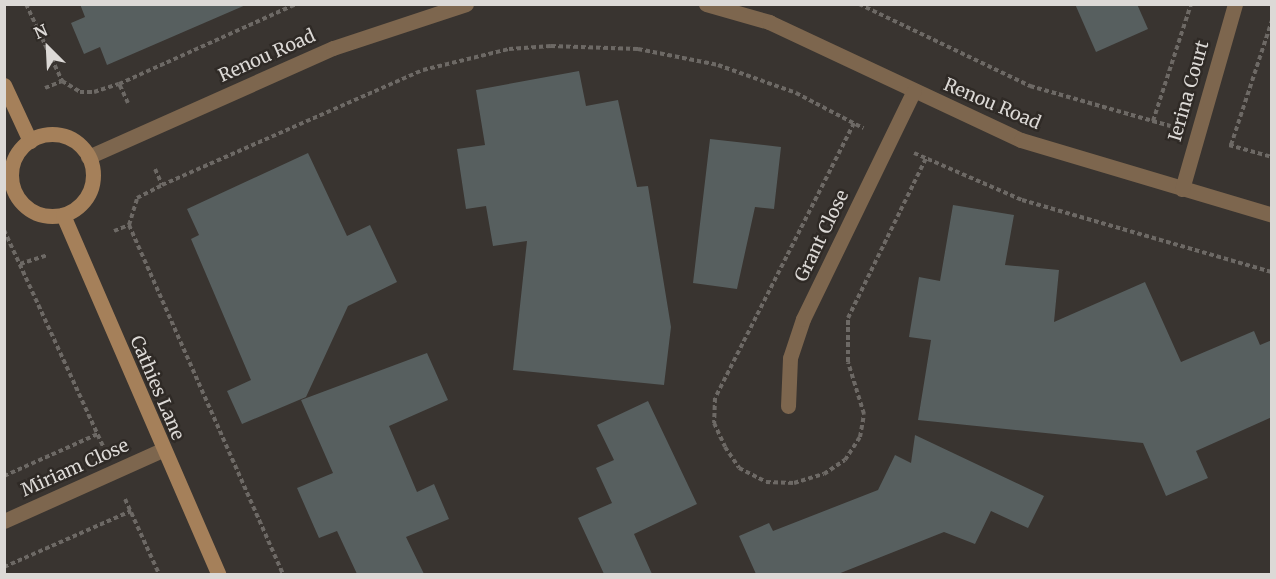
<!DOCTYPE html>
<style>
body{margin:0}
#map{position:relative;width:1276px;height:579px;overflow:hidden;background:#393430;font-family:Merriweather,serif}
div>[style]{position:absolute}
.building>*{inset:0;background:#575f5f}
.path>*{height:4px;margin-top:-2px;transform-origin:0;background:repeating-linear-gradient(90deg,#6d6965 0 4.5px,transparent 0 7.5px)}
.street>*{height:15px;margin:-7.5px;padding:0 7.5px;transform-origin:7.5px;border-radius:7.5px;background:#7d664e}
.secondary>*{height:15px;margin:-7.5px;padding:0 7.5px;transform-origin:7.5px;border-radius:7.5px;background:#a5805a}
.secondary>.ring{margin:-7.5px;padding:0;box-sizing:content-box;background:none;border:15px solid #a5805a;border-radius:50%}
span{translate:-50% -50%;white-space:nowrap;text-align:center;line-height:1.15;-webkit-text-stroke:5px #2f2a26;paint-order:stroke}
.street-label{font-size:18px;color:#dcd9d6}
.frame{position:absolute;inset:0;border:6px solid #dcd9d6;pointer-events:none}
.north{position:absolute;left:18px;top:18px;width:60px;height:60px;-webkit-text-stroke:4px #2f2a26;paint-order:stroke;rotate:336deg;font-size:16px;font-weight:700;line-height:24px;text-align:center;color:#dcd9d6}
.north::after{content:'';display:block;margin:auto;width:21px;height:27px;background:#dcd9d6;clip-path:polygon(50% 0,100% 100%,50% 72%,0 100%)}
</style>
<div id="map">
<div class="building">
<div style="clip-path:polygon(80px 4px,248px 4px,107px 65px,100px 47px,84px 54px,71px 23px,85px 17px)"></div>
<div style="clip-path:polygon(1075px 4px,1137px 4px,1148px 29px,1096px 52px)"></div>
<div style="clip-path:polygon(579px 71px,586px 106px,618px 100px,637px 187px,648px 186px,671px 327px,664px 385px,513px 370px,527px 241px,493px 246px,486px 206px,466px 209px,457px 149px,485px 145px,476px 90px)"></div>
<div style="clip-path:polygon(710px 139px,781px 147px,774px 209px,755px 207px,737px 289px,693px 283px)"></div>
<div style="clip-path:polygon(308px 153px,347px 236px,370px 225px,397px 282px,348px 306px,306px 397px,242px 424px,227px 391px,251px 380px,191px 239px,199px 235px,187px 209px)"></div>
<div style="clip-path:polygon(953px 205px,1014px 215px,1005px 265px,1059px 270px,1054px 322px,1145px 282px,1181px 362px,1254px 331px,1260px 345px,1272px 340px,1272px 417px,1196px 451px,1208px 478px,1166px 496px,1143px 443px,918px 420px,931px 340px,909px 337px,919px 277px,940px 281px)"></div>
<div style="clip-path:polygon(427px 353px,448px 400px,389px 426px,417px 492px,434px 484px,449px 519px,406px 537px,424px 574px,357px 574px,337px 531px,319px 538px,297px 488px,333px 473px,301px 400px)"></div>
<div style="clip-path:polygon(648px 401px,697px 504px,634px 534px,652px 574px,604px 574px,578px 518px,612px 503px,596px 468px,614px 460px,597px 425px)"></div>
<div style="clip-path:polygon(915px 435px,1044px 496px,1028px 528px,991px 511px,975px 544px,944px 532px,838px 574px,756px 574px,739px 536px,769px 523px,773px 531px,878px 490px,895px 455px,911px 463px)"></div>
</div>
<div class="path">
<div style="left:26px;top:4px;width:85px;rotate:64.9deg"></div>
<div style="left:859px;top:4px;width:190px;rotate:25.6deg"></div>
<div style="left:1030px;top:86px;width:146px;rotate:15.9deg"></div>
<div style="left:45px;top:88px;width:18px;rotate:-22deg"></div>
<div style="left:62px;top:81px;width:21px;rotate:31deg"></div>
<div style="left:80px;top:92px;width:14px"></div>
<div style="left:94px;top:92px;width:26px;rotate:-18deg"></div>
<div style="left:128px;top:103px;width:21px;rotate:-115deg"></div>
<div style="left:119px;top:84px;width:194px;rotate:-24.3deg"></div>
<div style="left:1153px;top:121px;width:123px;rotate:-72deg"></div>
<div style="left:854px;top:123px;width:308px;rotate:116.8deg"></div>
<div style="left:715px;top:398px;width:25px;rotate:92deg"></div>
<div style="left:714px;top:423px;width:26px;rotate:65deg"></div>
<div style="left:725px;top:447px;width:25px;rotate:56deg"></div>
<div style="left:739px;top:468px;width:30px;rotate:27deg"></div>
<div style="left:766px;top:482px;width:28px;rotate:2deg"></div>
<div style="left:794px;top:483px;width:31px;rotate:-17deg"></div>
<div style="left:824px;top:474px;width:25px;rotate:-34deg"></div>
<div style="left:845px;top:460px;width:27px;rotate:-57deg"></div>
<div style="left:860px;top:437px;width:23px;rotate:-80deg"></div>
<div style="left:864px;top:414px;width:54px;rotate:-107.1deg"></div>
<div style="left:848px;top:362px;width:44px;rotate:-90deg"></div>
<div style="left:848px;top:318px;width:178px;rotate:-64deg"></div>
<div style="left:1229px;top:145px;width:45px;rotate:15.6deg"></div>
<div style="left:1231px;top:145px;width:132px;rotate:-71.8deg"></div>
<div style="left:914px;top:153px;width:118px;rotate:23.5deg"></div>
<div style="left:1022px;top:200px;width:260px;rotate:16.1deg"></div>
<div style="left:155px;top:169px;width:17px;rotate:66deg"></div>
<div style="left:162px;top:185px;width:285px;rotate:-23.8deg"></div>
<div style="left:423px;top:70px;width:89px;rotate:-13.7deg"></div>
<div style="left:509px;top:49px;width:42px;rotate:-4.1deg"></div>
<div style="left:551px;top:46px;width:87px;rotate:2deg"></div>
<div style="left:638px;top:49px;width:82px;rotate:11.3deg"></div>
<div style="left:718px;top:65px;width:83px;rotate:19.7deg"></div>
<div style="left:796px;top:93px;width:76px;rotate:27.6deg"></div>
<div style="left:129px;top:225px;width:28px;rotate:-73deg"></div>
<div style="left:137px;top:198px;width:28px;rotate:-27deg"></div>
<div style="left:4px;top:230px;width:238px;rotate:65.4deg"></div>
<div style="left:114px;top:231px;width:16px;rotate:-22deg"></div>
<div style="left:129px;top:225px;width:381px;rotate:66.2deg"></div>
<div style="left:20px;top:264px;width:28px;rotate:-18deg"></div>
<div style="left:4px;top:476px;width:103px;rotate:-24.1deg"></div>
<div style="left:125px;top:499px;width:82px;rotate:65.6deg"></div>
<div style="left:4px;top:567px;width:139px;rotate:-23.8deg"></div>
</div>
<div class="street">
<div style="left:706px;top:4px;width:66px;rotate:15.9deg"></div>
<div style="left:769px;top:22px;width:278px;rotate:25.1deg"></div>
<div style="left:1021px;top:140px;width:262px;rotate:16.6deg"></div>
<div style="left:88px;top:157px;width:268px;rotate:-24deg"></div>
<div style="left:333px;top:48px;width:140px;rotate:-18.3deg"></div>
<div style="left:1182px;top:189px;width:192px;rotate:-74deg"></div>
<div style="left:788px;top:406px;width:48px;rotate:-87.6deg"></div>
<div style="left:790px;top:358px;width:41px;rotate:-71.6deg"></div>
<div style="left:803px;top:319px;width:254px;rotate:-64.1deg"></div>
<div style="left:4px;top:521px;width:173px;rotate:-24.2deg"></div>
</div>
<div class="secondary">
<div style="left:4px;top:85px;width:62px;rotate:65.1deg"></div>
<div class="ring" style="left:11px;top:134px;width:67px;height:67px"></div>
<div style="left:63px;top:215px;width:391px;rotate:66.6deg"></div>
</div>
<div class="street-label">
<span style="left:267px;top:56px;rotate:-24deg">Renou Road</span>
<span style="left:1189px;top:91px;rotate:-74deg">Ierina Court</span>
<span style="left:992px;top:104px;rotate:23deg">Renou Road</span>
<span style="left:822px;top:236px;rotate:-64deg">Grant Close</span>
<span style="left:157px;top:388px;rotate:67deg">Cathies Lane</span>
<span style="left:75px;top:468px;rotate:-24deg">Miriam Close</span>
</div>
<div class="frame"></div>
<div class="north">N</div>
</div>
